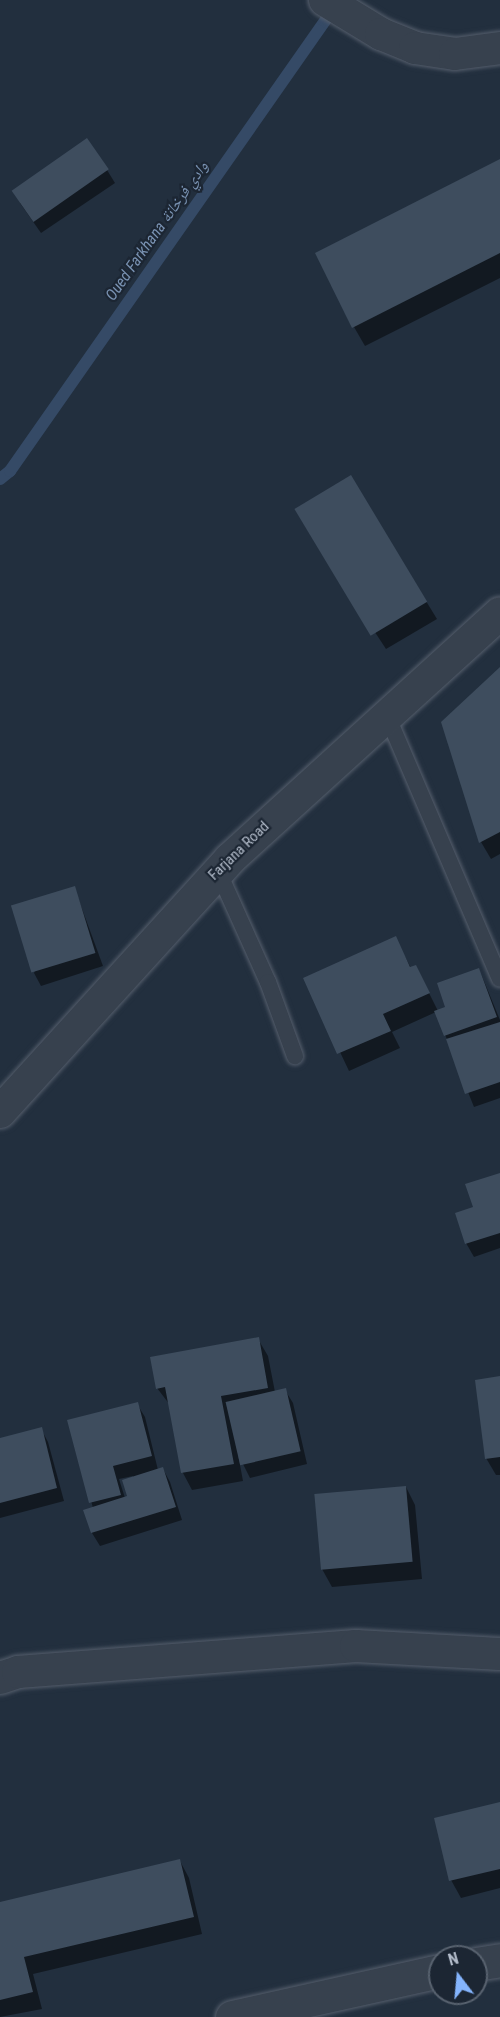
<!DOCTYPE html>
<meta charset="utf-8">
<style>
body{margin:0}
#map{position:relative;width:500px;height:2017px;overflow:hidden;background:#222f3e;font-family:"Roboto Condensed","Noto Naskh Arabic",sans-serif}
div>[style]{position:absolute}
.shadow>*{inset:0;background:#0007}
.stream>*{height:12px;margin:-6px;padding:0 6px;transform-origin:6px;border-radius:6px;background:#354a66}
.building>*{inset:0;background:#3e4d5e;transform-origin:0 0}
.roads{filter:drop-shadow(0 0 2px #555e6c) drop-shadow(0 0 2px #555e6c)}
.service>*{height:16px;margin:-8px;padding:0 8px;transform-origin:8px;border-radius:8px;background:#37414e}
.minor>*{height:32px;margin:-16px;padding:0 16px;transform-origin:16px;border-radius:16px;background:#37414e}
.tertiary>*{height:33px;margin:-16.5px;padding:0 16.5px;transform-origin:16.5px;border-radius:16.5px;background:#37414e}
span{translate:-50% -50%;white-space:nowrap;text-align:center;line-height:1.15;-webkit-text-stroke:4.5px #1c2633;paint-order:stroke}
.street-label{font-size:15px;color:#b2bbc9}
.water-label{font-size:16px;color:#7992b2;font-style:italic}
.north{position:absolute;left:428px;top:1945px;width:60px;height:60px;box-sizing:border-box;background:#1c2633;border:2px solid #58626f;border-radius:50%;rotate:344deg;font-size:16px;font-weight:700;line-height:24px;text-align:center;color:#b2bbc9}
.north::after{content:'';display:block;margin:auto;width:21px;height:27px;background:#84b4fd;clip-path:polygon(50% 0,100% 100%,50% 72%,0 100%)}
</style>
<div id="map">
<div class="shadow">
<div style="clip-path:polygon(500px 161px,500px 278px,365px 346px,354px 327px)"></div>
<div style="clip-path:polygon(107px 170px,115px 183px,41px 233px,20px 203px)"></div>
<div style="clip-path:polygon(350px 477px,437px 619px,386px 649px,306px 527px)"></div>
<div style="clip-path:polygon(500px 669px,500px 854px,491px 859px,481px 842px)"></div>
<div style="clip-path:polygon(74px 887px,103px 966px,41px 986px,34px 973px)"></div>
<div style="clip-path:polygon(395px 938px,411px 968px,416px 967px,438px 1011px,447px 1007px,479px 969px,500px 1020px,500px 1098px,474px 1107px,436px 1012px,392px 1032px,400px 1048px,349px 1071px,305px 978px)"></div>
<div style="clip-path:polygon(500px 1174px,500px 1248px,474px 1257px,466px 1243px,475px 1208px)"></div>
<div style="clip-path:polygon(258px 1339px,268px 1356px,275px 1392px,285px 1390px,293px 1403px,307px 1464px,250px 1478px,238px 1454px,243px 1481px,192px 1490px,183px 1473px,170px 1405px,157px 1388px)"></div>
<div style="clip-path:polygon(500px 1378px,500px 1475px,496px 1475px,486px 1458px)"></div>
<div style="clip-path:polygon(evenodd,137px 1404px,145px 1417px,158px 1470px,163px 1469px,170px 1482px,182px 1520px,100px 1546px,92px 1533px,93px 1508px,69px 1421px,137px 1404px,133px 1476px,129px 1497px,125px 1498px,119px 1479px,133px 1476px)"></div>
<div style="clip-path:polygon(41px 1429px,48px 1442px,64px 1501px,0 1518px,0 1439px)"></div>
<div style="clip-path:polygon(406px 1487px,415px 1505px,422px 1579px,332px 1587px,322px 1569px)"></div>
<div style="clip-path:polygon(500px 1804px,500px 1888px,461px 1898px,451px 1880px)"></div>
<div style="clip-path:polygon(180px 1861px,189px 1878px,202px 1934px,33px 1974px,42px 2009px,0 2017px,0 1903px)"></div>
</div>
<div class="stream">
<div style="left:0;top:479px;width:13px;rotate:-39deg"></div>
<div style="left:10px;top:471px;width:565px;rotate:-55.02deg"></div>
</div>
<div class="building">
<div style="left:87px;top:138px;width:38px;height:92px;rotate:55deg"></div>
<div style="clip-path:polygon(500px 159px,500px 253px,352px 328px,315px 253px)"></div>
<div style="left:351px;top:475px;width:148px;height:66px;rotate:59deg"></div>
<div style="clip-path:polygon(500px 667px,500px 832px,479px 843px,441px 722px)"></div>
<div style="left:75px;top:886px;width:70px;height:67px;rotate:73deg"></div>
<div style="clip-path:polygon(396px 936px,410px 967px,416px 965px,430px 993px,383px 1014px,391px 1031px,337px 1054px,303px 978px)"></div>
<div style="clip-path:polygon(479px 968px,497px 1017px,444px 1036px,434px 1011px,445px 1007px,437px 983px)"></div>
<div style="clip-path:polygon(500px 1022px,500px 1082px,465px 1094px,446px 1039px)"></div>
<div style="clip-path:polygon(500px 1173px,500px 1233px,465px 1244px,455px 1213px,473px 1207px,465px 1184px)"></div>
<div style="clip-path:polygon(259px 1337px,268px 1388px,221px 1396px,234px 1464px,181px 1473px,165px 1387px,156px 1389px,150px 1357px)"></div>
<div style="clip-path:polygon(500px 1376px,500px 1457px,485px 1459px,475px 1380px)"></div>
<div style="left:286px;top:1388px;width:65px;height:62px;rotate:77deg"></div>
<div style="clip-path:polygon(138px 1402px,152px 1456px,113px 1466px,121px 1495px,89px 1503px,67px 1420px)"></div>
<div style="clip-path:polygon(42px 1427px,57px 1488px,0 1503px,0 1438px)"></div>
<div style="clip-path:polygon(163px 1467px,176px 1507px,91px 1533px,83px 1510px,127px 1496px,122px 1480px)"></div>
<div style="left:406px;top:1486px;width:76px;height:92px;rotate:85deg"></div>
<div style="clip-path:polygon(500px 1802px,500px 1869px,449px 1881px,434px 1818px)"></div>
<div style="clip-path:polygon(180px 1859px,194px 1917px,24px 1957px,33px 1992px,0 2000px,0 1902px)"></div>
</div>
<div class="roads">
<div class="service">
<div style="left:386px;top:713px;width:289px;rotate:66.8deg"></div>
<div style="left:218px;top:871px;width:122px;rotate:65.8deg"></div>
<div style="left:268px;top:982px;width:79px;rotate:70deg"></div>
</div>
<div class="minor">
<div style="left:325px;top:0;width:66px;rotate:31.3deg"></div>
<div style="left:381px;top:34px;width:37px;rotate:22deg"></div>
<div style="left:415px;top:48px;width:40px;rotate:8.5deg"></div>
<div style="left:455px;top:54px;width:45px;rotate:-7.6deg"></div>
<div style="left:0;top:1112px;width:342px;rotate:-47.7deg"></div>
<div style="left:230px;top:859px;width:365px;rotate:-42.3deg"></div>
<div style="left:0;top:1678px;width:19px;rotate:-18deg"></div>
<div style="left:18px;top:1672px;width:339px;rotate:-4.4deg"></div>
<div style="left:356px;top:1646px;width:144px;rotate:3.2deg"></div>
</div>
<div class="tertiary">
<div style="left:476px;top:1964px;width:24px;rotate:-9deg"></div>
<div style="left:232px;top:2017px;width:213px;rotate:-12.5deg"></div>
</div>
</div>
<div class="street-label">
<span style="left:239px;top:851px;rotate:-44deg">Farjana Road</span>
</div>
<div class="water-label">
<span style="left:157px;top:231px;rotate:-55deg">Oued Farkhana وادي فرخانة</span>
</div>
<div class="north">N</div>
</div>
